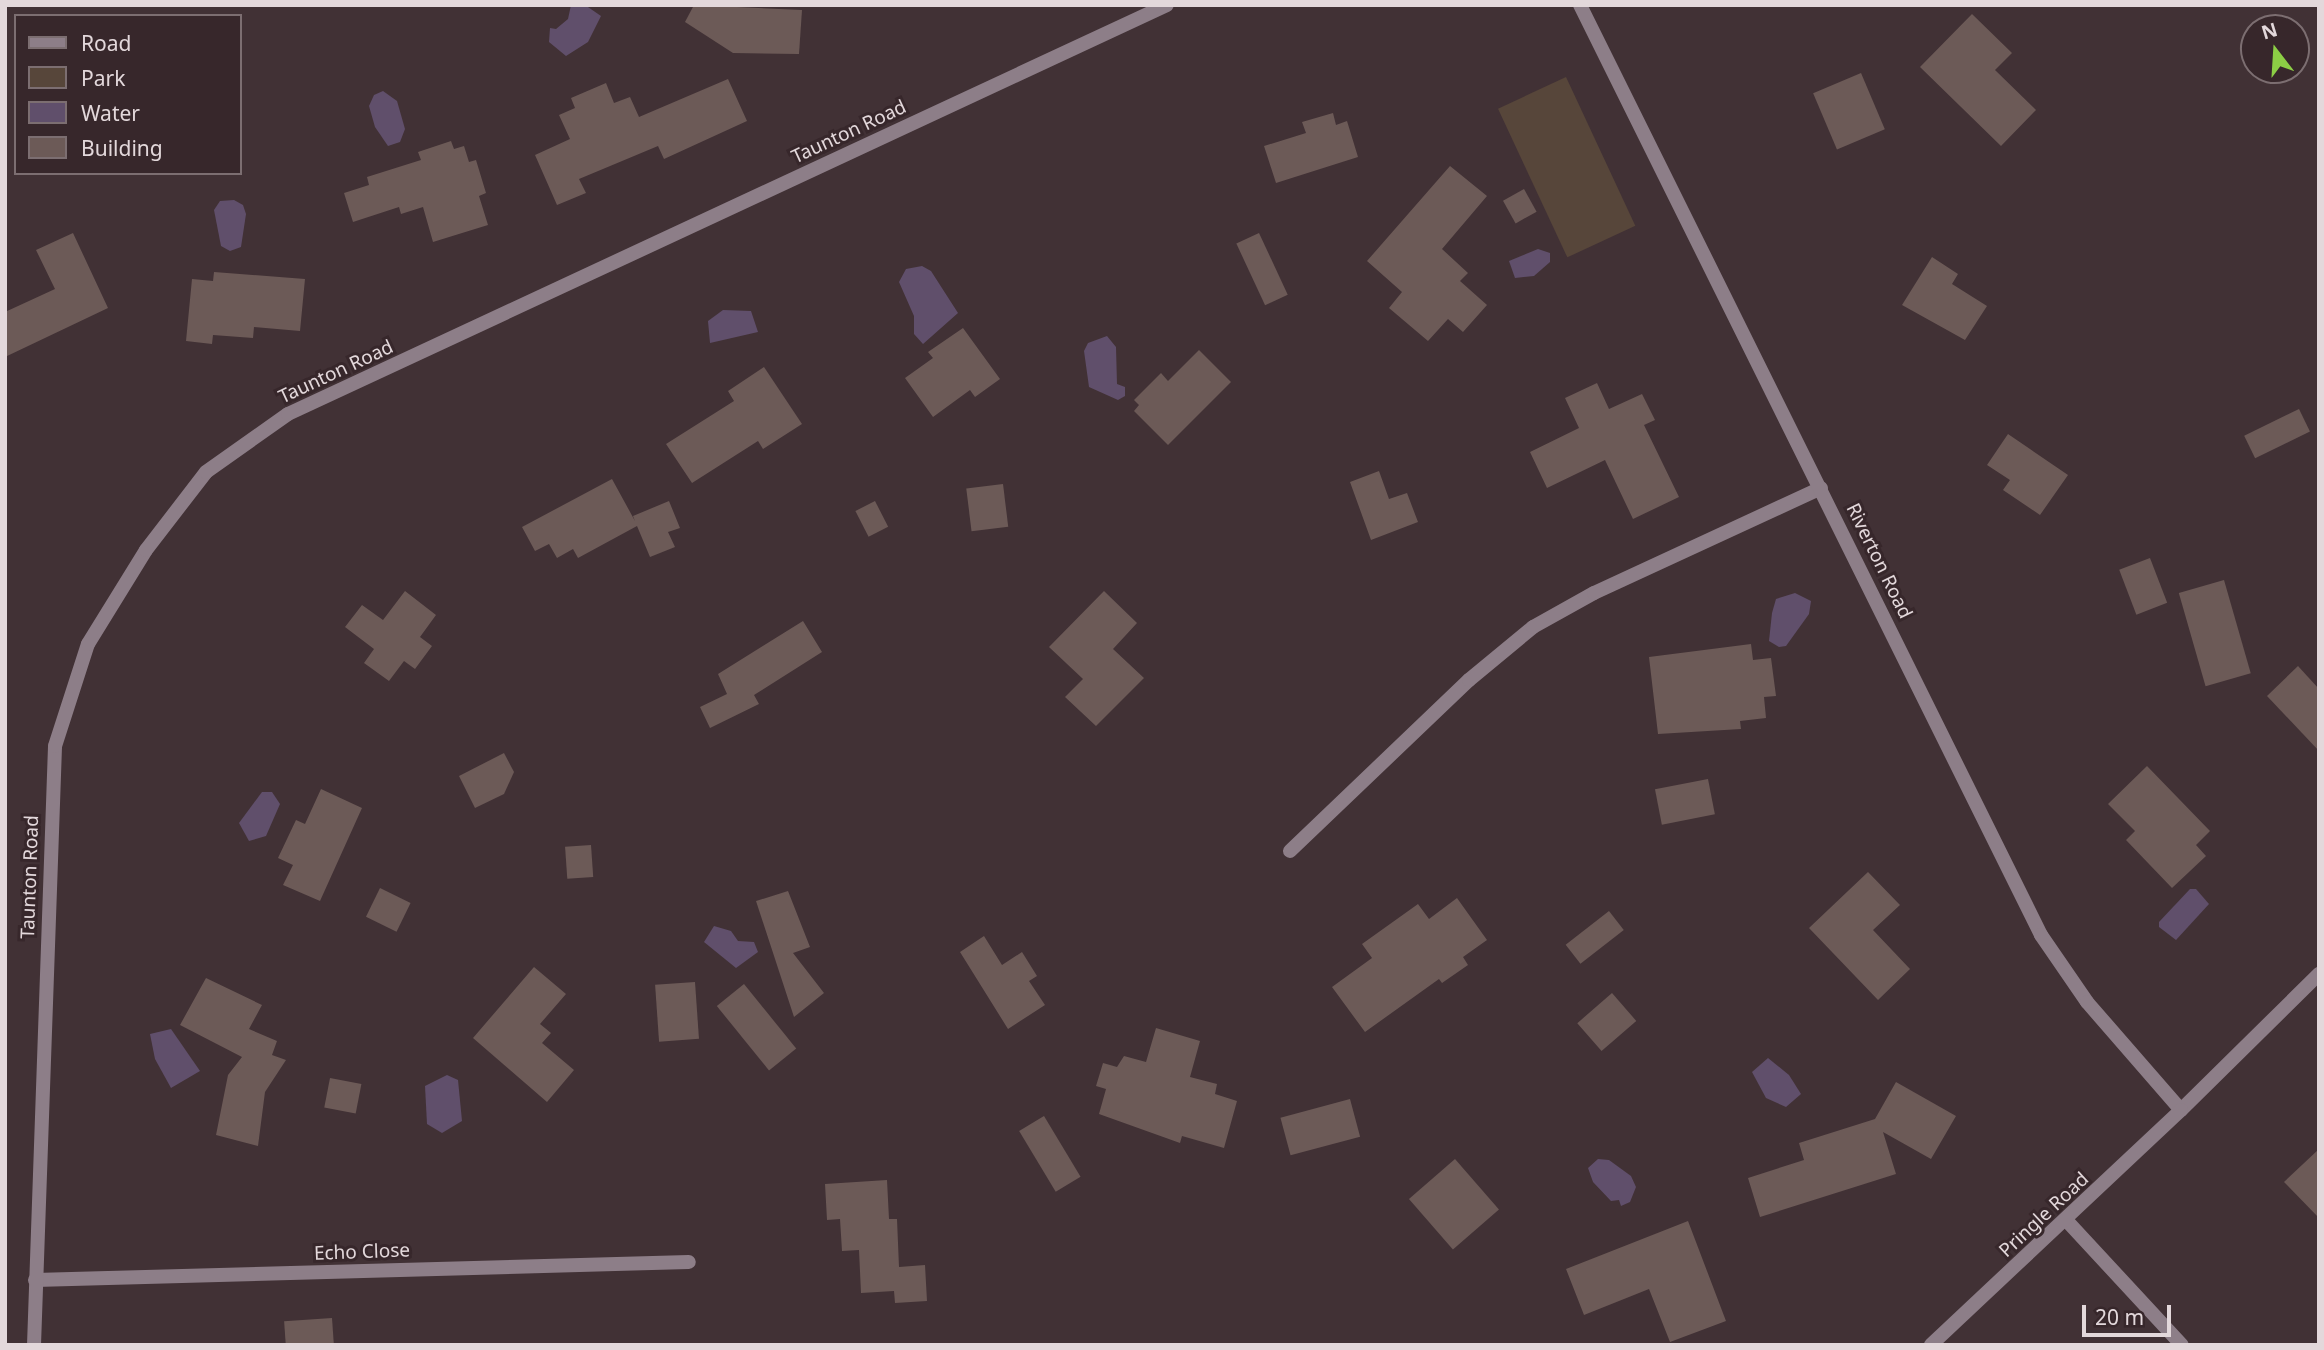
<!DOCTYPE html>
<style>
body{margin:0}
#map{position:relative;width:2324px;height:1350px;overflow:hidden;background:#413135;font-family:"Noto Sans",sans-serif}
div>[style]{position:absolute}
.green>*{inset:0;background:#57463a;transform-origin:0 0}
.water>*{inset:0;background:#604f6b}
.building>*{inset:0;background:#6c5a57;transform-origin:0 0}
.minor>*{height:14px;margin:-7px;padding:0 7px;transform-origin:7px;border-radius:7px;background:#8d7e88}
.tertiary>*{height:14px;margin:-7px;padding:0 7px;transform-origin:7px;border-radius:7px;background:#8d7e88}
span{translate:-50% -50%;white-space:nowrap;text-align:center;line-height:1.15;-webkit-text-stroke:6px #37272b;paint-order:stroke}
.street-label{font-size:19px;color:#e3d8db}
.frame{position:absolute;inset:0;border:7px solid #e3d8db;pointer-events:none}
.legend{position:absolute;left:14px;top:14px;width:228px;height:161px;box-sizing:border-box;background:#37272b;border:2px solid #7c6e71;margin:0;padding:9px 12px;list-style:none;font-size:21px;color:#e3d8db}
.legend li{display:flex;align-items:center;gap:14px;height:35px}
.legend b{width:35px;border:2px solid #7c6e71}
.north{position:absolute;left:2240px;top:14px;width:70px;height:70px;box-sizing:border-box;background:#37272b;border:2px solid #7c6e71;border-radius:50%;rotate:343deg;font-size:19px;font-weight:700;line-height:28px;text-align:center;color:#e3d8db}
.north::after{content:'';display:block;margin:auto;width:24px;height:32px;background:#8cce45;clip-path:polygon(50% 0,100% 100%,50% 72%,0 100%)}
.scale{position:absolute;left:2082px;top:1305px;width:89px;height:32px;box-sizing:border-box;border:4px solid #e3d8db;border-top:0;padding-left:9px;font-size:21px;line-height:24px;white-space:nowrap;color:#e3d8db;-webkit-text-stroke:5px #37272b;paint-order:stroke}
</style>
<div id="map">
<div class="green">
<div style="left:1566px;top:77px;width:164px;height:75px;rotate:65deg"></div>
</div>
<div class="water">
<div style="clip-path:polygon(571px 5px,585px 5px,601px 16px,588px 42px,566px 56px,549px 42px,550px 28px,556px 29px,568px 19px)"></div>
<div style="clip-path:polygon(383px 91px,397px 101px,405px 129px,400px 142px,388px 146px,375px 127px,369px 106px,374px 95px)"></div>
<div style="clip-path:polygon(234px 200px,243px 205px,246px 214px,241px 247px,230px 251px,221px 246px,214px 210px,220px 201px)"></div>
<div style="clip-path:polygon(1538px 249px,1550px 253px,1550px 262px,1534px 276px,1515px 278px,1509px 261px)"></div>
<div style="clip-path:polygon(922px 266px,931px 271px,958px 313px,923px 344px,914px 334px,914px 316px,899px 282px,906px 269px)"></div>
<div style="clip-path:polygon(723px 310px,751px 311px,758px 332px,710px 343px,708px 321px)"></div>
<div style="clip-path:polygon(1107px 336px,1116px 347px,1117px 384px,1125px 387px,1125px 396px,1118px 400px,1089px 387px,1084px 351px,1088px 343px)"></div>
<div style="clip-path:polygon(1795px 593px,1811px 601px,1809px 614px,1786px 646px,1779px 647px,1769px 641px,1772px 613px,1776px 599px)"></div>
<div style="clip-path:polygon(262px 792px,272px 792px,280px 804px,266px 836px,249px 841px,239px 823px)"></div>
<div style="clip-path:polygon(2190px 889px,2196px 889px,2209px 904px,2176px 940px,2159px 927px,2159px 922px)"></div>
<div style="clip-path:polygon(714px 926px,731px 931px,738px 941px,754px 942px,758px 952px,736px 968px,704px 942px)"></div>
<div style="clip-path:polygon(171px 1029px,200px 1071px,171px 1088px,155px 1059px,150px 1034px)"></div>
<div style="clip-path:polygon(1768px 1058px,1789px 1075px,1801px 1094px,1786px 1107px,1766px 1098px,1752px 1072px)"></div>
<div style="clip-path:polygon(447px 1075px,458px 1080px,462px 1121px,442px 1133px,427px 1124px,425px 1086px)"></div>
<div style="clip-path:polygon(1598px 1159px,1609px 1160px,1631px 1176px,1636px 1187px,1630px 1202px,1621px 1206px,1619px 1200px,1611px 1201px,1593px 1182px,1588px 1168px)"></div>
</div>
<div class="building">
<div style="clip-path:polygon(694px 5px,802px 10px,799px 54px,733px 53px,685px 22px)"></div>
<div style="clip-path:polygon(1972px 14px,2012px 53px,1995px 70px,2036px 110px,2001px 146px,1920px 67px)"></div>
<div style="left:1861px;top:73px;width:61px;height:52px;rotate:67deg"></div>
<div style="clip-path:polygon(728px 79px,747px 121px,664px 159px,658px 146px,579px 179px,586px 193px,557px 205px,535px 155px,570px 139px,559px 115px,575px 108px,571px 98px,606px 83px,614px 103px,630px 97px,639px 117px)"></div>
<div style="clip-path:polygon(1333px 113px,1336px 125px,1347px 121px,1358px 157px,1276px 183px,1264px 146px,1306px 133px,1302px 122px)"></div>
<div style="clip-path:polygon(451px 141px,454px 149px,464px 146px,469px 162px,476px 160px,486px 193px,479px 196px,488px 225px,433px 242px,423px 207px,401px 214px,399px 207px,353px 222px,344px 193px,369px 185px,367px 177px,421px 160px,418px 152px)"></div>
<div style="clip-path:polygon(1450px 166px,1487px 196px,1442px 249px,1468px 273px,1460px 281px,1487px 305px,1463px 332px,1448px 319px,1428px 341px,1389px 308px,1402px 292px,1367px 261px)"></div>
<div style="left:1524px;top:189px;width:26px;height:24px;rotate:61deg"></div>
<div style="clip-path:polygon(73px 233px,108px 308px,5px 357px,5px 312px,55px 289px,36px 250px)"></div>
<div style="left:1259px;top:233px;width:68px;height:25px;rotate:65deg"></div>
<div style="clip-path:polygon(1932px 257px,1958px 274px,1952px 284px,1987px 306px,1965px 340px,1902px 305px)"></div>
<div style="clip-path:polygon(214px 272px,305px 279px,300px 331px,254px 327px,253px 338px,213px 335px,212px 344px,186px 341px,192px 279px,213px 281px)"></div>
<div style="clip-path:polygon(963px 328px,1000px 379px,975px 397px,970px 390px,933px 417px,905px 378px,933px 358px,928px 352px)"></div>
<div style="clip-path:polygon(1199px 350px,1231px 382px,1168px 445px,1134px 411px,1139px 405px,1134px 400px,1161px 373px,1168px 381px)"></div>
<div style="clip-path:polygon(764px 367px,802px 424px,763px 449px,758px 441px,692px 483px,666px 444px,734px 401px,728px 391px)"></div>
<div style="clip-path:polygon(1597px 383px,1609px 409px,1642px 394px,1655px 420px,1644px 425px,1679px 497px,1633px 519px,1605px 460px,1547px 488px,1530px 452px,1579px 428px,1565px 398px)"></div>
<div style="left:2299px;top:409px;width:25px;height:61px;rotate:64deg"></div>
<div style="clip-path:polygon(2008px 434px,2068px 475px,2040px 515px,2003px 490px,2010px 480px,1987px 465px)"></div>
<div style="clip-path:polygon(1379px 471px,1389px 499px,1407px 493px,1418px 522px,1371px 540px,1350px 482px)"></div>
<div style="clip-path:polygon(612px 479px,635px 521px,633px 516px,669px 501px,680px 528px,668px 532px,675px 547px,650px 557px,637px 526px,578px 558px,573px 549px,557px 558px,549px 544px,535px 551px,522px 527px)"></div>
<div style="left:1003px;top:484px;width:43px;height:37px;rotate:83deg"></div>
<div style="left:875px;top:501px;width:29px;height:22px;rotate:63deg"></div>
<div style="left:2150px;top:558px;width:48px;height:33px;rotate:69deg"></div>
<div style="left:2224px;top:580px;width:97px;height:47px;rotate:74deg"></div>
<div style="clip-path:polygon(405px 591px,436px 615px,420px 637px,432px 646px,415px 669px,404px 661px,389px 681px,364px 663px,374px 649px,345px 627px,362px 605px,383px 620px)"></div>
<div style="clip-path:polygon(1104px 591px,1137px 623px,1113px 649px,1144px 678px,1096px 726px,1065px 697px,1083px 679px,1049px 647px)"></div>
<div style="clip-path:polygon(803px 621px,822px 652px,754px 695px,759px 704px,710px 728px,700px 707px,727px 694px,718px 674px)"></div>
<div style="clip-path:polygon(1751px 644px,1753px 660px,1771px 658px,1776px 696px,1764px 697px,1766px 718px,1740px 721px,1741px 729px,1658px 734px,1649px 657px)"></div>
<div style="clip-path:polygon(2298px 666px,2319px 689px,2319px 751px,2267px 696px)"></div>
<div style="clip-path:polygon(504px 753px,514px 772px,504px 794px,475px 808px,459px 776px)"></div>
<div style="clip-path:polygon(2147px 766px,2210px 831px,2196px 845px,2206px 856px,2172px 888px,2126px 840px,2135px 831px,2108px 804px)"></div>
<div style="left:1708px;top:779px;width:36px;height:54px;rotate:79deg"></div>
<div style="clip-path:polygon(321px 789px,362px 808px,320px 901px,283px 885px,293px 865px,278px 858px,296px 820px,305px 824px)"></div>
<div style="left:591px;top:845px;width:32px;height:26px;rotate:86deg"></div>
<div style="clip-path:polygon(1868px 872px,1900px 905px,1873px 930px,1910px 969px,1878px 1000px,1809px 928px)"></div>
<div style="left:380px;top:888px;width:34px;height:32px;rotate:26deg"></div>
<div style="clip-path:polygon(788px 891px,810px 947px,793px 953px,824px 993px,794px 1017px,756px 901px)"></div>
<div style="clip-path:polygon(1457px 898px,1487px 940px,1463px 957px,1468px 965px,1442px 983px,1439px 979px,1365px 1032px,1332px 987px,1372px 958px,1362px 944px,1418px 904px,1429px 919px)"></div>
<div style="left:1609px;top:911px;width:24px;height:55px;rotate:52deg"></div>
<div style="clip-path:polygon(984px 936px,1002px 965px,1022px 952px,1037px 976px,1029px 981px,1045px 1005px,1008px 1029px,960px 952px)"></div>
<div style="clip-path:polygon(534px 967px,566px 994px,540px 1024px,551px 1033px,542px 1043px,574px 1070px,547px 1102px,473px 1038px)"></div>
<div style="clip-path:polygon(206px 978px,262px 1005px,249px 1029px,277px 1041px,272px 1055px,286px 1060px,265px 1092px,258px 1146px,216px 1135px,228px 1075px,242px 1057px,180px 1025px)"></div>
<div style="left:695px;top:982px;width:57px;height:40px;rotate:86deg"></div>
<div style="left:744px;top:984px;width:83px;height:35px;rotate:51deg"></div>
<div style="left:1612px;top:993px;width:37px;height:46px;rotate:49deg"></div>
<div style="clip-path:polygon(1156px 1028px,1200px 1041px,1190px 1077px,1217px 1084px,1215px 1094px,1237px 1101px,1224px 1148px,1182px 1136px,1180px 1143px,1099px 1114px,1106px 1089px,1096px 1086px,1103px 1063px,1117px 1067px,1124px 1056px,1146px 1062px)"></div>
<div style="left:330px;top:1078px;width:32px;height:30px;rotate:11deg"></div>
<div style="clip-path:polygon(1896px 1082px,1956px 1116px,1931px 1159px,1883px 1132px,1896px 1174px,1760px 1217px,1748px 1178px,1804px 1160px,1799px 1143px,1875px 1119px)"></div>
<div style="left:1350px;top:1099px;width:39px;height:72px;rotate:75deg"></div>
<div style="left:1044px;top:1116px;width:71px;height:29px;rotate:59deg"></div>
<div style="clip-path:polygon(2319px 1149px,2319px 1218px,2284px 1182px)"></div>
<div style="left:1455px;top:1159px;width:67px;height:61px;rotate:49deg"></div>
<div style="clip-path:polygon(887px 1180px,889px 1219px,897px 1219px,899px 1267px,925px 1265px,927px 1301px,895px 1303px,894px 1291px,861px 1293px,859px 1250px,842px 1251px,840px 1219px,827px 1220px,825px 1184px)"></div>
<div style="clip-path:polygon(1688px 1221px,1726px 1321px,1670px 1342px,1649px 1289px,1584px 1315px,1566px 1269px)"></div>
<div style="left:332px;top:1318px;width:27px;height:48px;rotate:86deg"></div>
</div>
<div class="minor">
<div style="left:1290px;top:851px;width:248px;rotate:-43.7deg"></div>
<div style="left:1469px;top:680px;width:83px;rotate:-39.6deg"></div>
<div style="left:1533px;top:627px;width:70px;rotate:-29.1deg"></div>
<div style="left:1594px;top:593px;width:250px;rotate:-24.8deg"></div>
<div style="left:2181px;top:1110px;width:194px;rotate:-44.6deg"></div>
<div style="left:2067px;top:1221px;width:169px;rotate:47.2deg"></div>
<div style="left:35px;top:1280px;width:654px;rotate:-1.58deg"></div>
<div style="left:34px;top:1345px;width:599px;rotate:-87.99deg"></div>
<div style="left:55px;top:746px;width:107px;rotate:-72.1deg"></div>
<div style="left:88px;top:644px;width:110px;rotate:-58.3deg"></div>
<div style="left:146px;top:550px;width:98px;rotate:-52.4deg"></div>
<div style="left:206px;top:472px;width:100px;rotate:-35.3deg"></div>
<div style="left:288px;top:414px;width:969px;rotate:-24.95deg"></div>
</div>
<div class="tertiary">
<div style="left:1580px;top:5px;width:1038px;rotate:63.63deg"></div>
<div style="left:2041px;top:935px;width:81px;rotate:55.5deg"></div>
<div style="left:2087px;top:1002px;width:143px;rotate:49deg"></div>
<div style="left:2181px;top:1110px;width:343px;rotate:136.8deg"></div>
</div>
<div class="street-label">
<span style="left:849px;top:132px;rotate:-25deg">Taunton Road</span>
<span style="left:336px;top:372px;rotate:-25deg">Taunton Road</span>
<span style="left:1879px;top:561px;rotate:64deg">Riverton Road</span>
<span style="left:30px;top:877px;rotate:-88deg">Taunton Road</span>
<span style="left:2044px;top:1215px;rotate:-43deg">Pringle Road</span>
<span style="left:362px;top:1252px;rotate:-2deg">Echo Close</span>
</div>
<div class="frame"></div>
<ul class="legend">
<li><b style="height:9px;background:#8d7e88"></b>Road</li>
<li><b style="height:19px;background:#57463a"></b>Park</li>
<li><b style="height:19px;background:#604f6b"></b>Water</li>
<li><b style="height:19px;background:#6c5a57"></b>Building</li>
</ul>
<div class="north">N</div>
<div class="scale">20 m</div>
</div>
